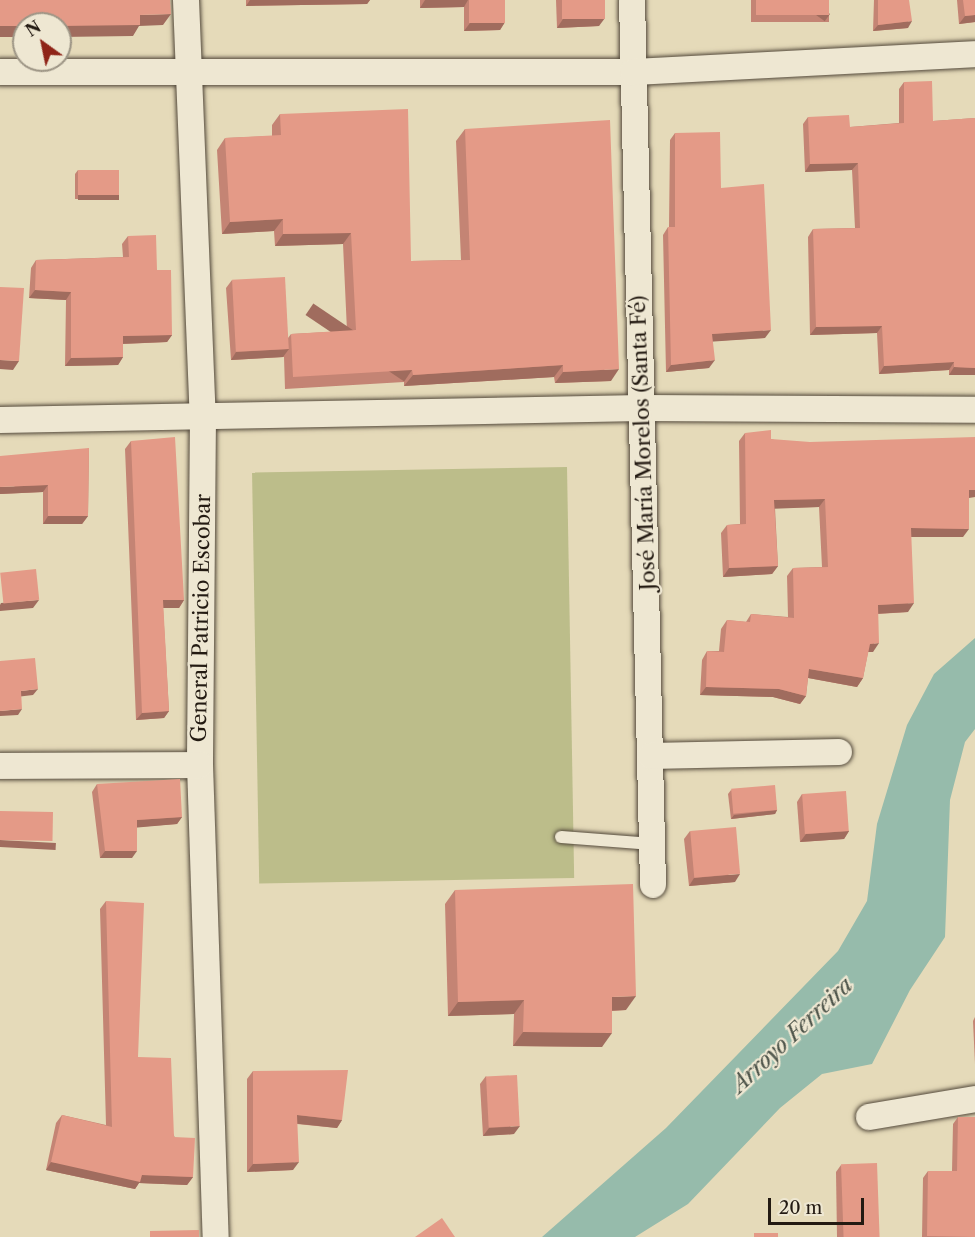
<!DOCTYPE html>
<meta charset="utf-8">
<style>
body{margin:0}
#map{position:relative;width:975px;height:1237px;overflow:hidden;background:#e5dab9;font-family:"Libre Caslon Text",serif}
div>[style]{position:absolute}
.green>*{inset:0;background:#bcbd8a;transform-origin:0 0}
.water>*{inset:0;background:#96bbab}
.roads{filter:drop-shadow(0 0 2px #544a3c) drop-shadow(0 0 2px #544a3c)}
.service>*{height:12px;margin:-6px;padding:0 6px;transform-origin:6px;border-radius:6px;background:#eee7d2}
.minor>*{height:26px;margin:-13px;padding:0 13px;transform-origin:13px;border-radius:13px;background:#eee7d2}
.wall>*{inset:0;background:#c48474;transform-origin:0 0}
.shaded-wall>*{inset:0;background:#a06c5e;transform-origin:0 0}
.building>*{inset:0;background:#e49a87;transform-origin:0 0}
span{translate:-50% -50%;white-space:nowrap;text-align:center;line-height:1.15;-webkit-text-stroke:4.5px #eee7d2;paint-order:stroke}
.street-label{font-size:21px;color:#231a12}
.water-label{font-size:22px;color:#4b5248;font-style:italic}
.north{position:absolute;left:12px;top:12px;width:60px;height:60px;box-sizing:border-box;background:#eee7d2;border:2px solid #9d9585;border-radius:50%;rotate:327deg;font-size:16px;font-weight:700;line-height:24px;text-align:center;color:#231a12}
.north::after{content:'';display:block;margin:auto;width:21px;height:27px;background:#8f2418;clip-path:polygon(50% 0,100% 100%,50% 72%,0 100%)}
.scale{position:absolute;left:768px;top:1198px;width:96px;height:27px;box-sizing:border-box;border:3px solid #231a12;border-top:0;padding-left:8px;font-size:18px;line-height:21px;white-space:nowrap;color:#231a12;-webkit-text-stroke:4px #eee7d2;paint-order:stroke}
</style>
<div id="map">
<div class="green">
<div style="left:567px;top:467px;width:411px;height:315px;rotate:89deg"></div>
</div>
<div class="water">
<div style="clip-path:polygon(975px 638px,975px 729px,965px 742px,950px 800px,945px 937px,910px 990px,872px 1064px,822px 1074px,780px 1108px,688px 1204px,635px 1237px,542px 1237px,666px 1128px,838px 951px,867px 901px,877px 824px,907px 725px,934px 674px)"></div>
</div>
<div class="roads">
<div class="service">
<div style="left:561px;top:837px;width:92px;rotate:4.4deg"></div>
</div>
<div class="minor">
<div style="left:186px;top:0;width:416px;rotate:87.7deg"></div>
<div style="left:203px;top:416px;width:349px;rotate:90.5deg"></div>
<div style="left:200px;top:765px;width:472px;rotate:88.1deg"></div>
<div style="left:632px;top:0;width:885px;rotate:88.64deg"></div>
<div style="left:0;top:72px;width:633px"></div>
<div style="left:633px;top:72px;width:342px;rotate:-3deg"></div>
<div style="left:0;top:420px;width:642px;rotate:-1.07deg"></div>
<div style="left:642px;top:408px;width:333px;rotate:0.3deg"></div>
<div style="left:651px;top:756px;width:188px;rotate:-1.2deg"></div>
<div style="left:0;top:766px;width:200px;rotate:-0.3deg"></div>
<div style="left:869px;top:1117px;width:108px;rotate:-9.6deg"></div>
</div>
</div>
<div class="wall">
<div style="clip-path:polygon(246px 0,370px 0,367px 4px,246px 6px)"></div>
<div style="clip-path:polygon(420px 0,505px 0,505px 22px,500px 30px,464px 31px,464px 7px,420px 8px)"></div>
<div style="clip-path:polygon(556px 0,605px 0,599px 26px,557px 28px)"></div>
<div style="left:751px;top:0;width:78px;height:22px"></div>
<div style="clip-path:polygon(874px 0,909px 0,908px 28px,873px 31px)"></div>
<div style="clip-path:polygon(957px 0,975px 0,975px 22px,959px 24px)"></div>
<div style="clip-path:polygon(904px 82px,933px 121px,975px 118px,975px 375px,949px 375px,949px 370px,879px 374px,877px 333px,810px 335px,808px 237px,813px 229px,855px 228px,852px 170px,805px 172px,803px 124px,808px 117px,850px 127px,899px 123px,899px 89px)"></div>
<div style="clip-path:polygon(280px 114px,411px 261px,461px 260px,456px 141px,465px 129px,611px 381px,555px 383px,554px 377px,404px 386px,404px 382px,285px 389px,284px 357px,231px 360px,226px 288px,232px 280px,288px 338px,291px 334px,347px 331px,343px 244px,275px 246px,274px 231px,222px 234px,217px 150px,225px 138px,272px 136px,272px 125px)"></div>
<div style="clip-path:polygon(675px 133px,721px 188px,765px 338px,713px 341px,709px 368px,666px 372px,663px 235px,668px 227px,669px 227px,670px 140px)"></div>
<div style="clip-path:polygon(78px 170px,119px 195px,116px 199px,75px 199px,75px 174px)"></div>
<div style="clip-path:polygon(128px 236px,157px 270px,172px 335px,167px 342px,123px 344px,123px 357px,118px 365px,65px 366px,66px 300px,29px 298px,31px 268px,36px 260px,123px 257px,122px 244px)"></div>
<div style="clip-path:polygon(745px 433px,771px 439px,969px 498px,963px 537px,911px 537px,908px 612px,878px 614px,873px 652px,868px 652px,863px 678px,857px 687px,808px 678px,806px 696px,800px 704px,773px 697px,700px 695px,702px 660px,707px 651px,719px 651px,721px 629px,727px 620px,746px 622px,751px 614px,788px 617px,787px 576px,793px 568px,822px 567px,819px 507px,775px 508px,778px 566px,772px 574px,723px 577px,721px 533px,727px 525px,740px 524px,739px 441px)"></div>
<div style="clip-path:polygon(131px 441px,184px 600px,179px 608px,163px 608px,169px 711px,164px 718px,136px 720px,125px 449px)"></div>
<div style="clip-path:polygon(89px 448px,88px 516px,82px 524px,43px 524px,43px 492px,0 494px)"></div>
<div style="clip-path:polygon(97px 784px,182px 817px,177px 824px,137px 827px,132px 858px,100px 858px,92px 792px)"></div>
<div style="clip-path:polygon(731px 790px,777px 810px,775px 814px,731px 819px,728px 794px)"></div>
<div style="clip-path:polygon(802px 794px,849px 831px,844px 839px,800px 842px,797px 802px)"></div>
<div style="clip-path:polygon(690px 831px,735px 882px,689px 886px,684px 839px)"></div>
<div style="clip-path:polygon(455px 890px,626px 1010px,612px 1011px,602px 1047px,513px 1046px,514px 1014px,448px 1016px,445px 904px)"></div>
<div style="clip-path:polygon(106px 901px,138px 1057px,193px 1177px,187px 1185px,139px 1183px,135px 1189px,46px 1170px,56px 1123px,62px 1115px,106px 1125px,100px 909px)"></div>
<div style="clip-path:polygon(975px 1017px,975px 1064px,973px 1021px)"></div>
<div style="clip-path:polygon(253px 1071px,342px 1120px,337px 1128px,297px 1124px,293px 1170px,247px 1172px,247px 1079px)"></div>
<div style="clip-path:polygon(486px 1076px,514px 1134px,483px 1136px,480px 1084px)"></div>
<div style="clip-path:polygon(958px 1117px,975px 1237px,922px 1237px,923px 1178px,928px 1171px,952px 1171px,953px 1124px)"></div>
<div style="clip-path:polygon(841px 1165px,879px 1237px,837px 1237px,836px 1172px)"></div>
</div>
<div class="shaded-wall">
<div style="clip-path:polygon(250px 0,370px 0,367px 4px,246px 6px)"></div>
<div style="clip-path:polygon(425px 0,468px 0,464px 7px,420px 8px)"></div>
<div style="clip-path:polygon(171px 14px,163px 25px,139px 26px,133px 36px,60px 37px,60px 26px,140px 15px)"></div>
<div style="left:830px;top:14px;width:9px;height:74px;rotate:126deg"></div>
<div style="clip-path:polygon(975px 15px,975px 22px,959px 24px,965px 16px)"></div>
<div style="clip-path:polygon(605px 18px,599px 26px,557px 28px,563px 19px)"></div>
<div style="clip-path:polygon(912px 21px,908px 28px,873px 31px,878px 25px)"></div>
<div style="clip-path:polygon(505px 22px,500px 30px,464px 31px,470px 23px)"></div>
<div style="left:0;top:26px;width:24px;height:11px"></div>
<div style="clip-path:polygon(858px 163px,852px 170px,805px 172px,810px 164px)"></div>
<div style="left:78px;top:195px;width:41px;height:5px"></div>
<div style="clip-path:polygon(283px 219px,274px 231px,222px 234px,230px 222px)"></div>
<div style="clip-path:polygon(351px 233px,343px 244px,275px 246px,283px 234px)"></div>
<div style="clip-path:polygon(35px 290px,71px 292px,66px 300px,29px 298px)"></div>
<div style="clip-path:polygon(882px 326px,877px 333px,810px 335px,816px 327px)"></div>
<div style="clip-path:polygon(771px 330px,765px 338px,707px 342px,712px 334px)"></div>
<div style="clip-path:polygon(172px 335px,167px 342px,118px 344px,123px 336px)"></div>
<div style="clip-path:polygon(289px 349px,283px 357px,231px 360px,236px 352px)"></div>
<div style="clip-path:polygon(123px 357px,118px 365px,65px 366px,71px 358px)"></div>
<div style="clip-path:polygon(0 360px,19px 361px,13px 370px,0 369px)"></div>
<div style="clip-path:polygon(715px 360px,709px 368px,666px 372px,671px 365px)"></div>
<div style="clip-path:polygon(954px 362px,949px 370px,879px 374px,884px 366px)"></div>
<div style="clip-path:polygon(563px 365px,554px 377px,404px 386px,413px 375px)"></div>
<div style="clip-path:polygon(954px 367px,975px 368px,975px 375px,949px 375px)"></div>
<div style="clip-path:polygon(619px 369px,611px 381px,555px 383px,563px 372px)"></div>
<div style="left:412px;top:370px;width:14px;height:119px;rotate:124deg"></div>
<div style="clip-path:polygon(48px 485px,43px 492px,0 494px,0 487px)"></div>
<div style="clip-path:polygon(969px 490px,975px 490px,975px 497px,963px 499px)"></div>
<div style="clip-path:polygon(825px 499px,819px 507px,768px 509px,774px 500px)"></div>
<div style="clip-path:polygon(48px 516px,88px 516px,82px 524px,43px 524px)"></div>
<div style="clip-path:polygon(911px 528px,969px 529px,963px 537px,905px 537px)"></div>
<div style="clip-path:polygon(778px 566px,772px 574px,723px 577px,729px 568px)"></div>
<div style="clip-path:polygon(39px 600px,33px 608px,0 611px,0 605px,1px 603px)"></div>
<div style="clip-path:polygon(163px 600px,184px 600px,179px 608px,158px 608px)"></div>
<div style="clip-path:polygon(914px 603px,908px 612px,872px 614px,878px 605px)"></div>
<div style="clip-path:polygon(879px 643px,873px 652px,864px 652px,870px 644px)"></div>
<div style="clip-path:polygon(809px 669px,863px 678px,857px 687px,803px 677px)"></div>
<div style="clip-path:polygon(706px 687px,779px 689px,806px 696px,800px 704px,773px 697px,700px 695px)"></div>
<div style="clip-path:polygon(38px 689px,33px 695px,16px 697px,21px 691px)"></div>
<div style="clip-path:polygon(22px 709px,18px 715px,0 716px,0 711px)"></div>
<div style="clip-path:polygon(169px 711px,164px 718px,136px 720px,142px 713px)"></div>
<div style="clip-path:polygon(777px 810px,775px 814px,731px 819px,734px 815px)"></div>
<div style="clip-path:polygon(182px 817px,177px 824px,132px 828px,137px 820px)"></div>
<div style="clip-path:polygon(849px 831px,844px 839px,800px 842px,806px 834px)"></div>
<div style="left:0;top:840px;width:56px;height:7px;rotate:3deg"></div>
<div style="clip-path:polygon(105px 851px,137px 851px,132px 858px,100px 858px)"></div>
<div style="clip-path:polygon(740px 874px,735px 882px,689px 886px,694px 878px)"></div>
<div style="clip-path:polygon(636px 996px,626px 1010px,603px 1011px,612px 997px)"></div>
<div style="clip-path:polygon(524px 1000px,514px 1014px,448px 1016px,458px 1002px)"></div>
<div style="clip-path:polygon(523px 1032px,612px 1033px,602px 1047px,513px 1046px)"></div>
<div style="clip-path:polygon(297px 1115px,342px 1120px,337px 1128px,291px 1123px)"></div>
<div style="clip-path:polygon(520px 1126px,514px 1134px,483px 1136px,489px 1128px)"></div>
<div style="clip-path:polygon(51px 1162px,142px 1175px,193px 1177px,187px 1185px,139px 1183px,135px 1189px,46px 1170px)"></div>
<div style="clip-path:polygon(299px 1162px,293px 1170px,247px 1172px,253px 1164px)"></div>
</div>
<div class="building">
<div style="clip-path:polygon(0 0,170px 0,171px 14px,140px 15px,140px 25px,60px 26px,60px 24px,24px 24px,24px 26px,0 26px)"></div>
<div style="left:469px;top:0;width:36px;height:23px"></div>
<div style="left:562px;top:0;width:43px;height:19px"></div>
<div style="left:756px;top:0;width:73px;height:15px"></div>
<div style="clip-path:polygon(878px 0,909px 0,912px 21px,878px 25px)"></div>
<div style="clip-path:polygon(963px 0,975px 0,975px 15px,965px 16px)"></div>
<div style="clip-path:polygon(932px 81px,933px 121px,975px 118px,975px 368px,954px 367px,954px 362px,884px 366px,882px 326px,816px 327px,813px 229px,860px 228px,858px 163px,810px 164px,808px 117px,849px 115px,850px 127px,904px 123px,904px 82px)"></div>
<div style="clip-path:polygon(408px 109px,411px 261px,470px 260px,465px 129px,610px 120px,619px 369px,563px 372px,563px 365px,413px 375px,412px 370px,293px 377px,291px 334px,356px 330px,351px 233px,283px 234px,283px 219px,230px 222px,225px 138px,281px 135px,280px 114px)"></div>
<div style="clip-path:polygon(720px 132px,721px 188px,764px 184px,771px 330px,712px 334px,715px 360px,671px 365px,668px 227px,675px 227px,675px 133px)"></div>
<div style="left:78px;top:170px;width:41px;height:25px"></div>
<div style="clip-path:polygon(156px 235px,157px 270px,171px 270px,172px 335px,123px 336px,123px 357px,71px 358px,71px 292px,35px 290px,36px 260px,129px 257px,128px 236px)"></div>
<div style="left:285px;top:277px;width:72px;height:53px;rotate:87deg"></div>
<div style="clip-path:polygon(0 287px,24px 288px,19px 361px,0 360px)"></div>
<div style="clip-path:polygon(771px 430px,771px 439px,810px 442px,975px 437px,975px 490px,969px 490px,969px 529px,911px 528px,914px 603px,878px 605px,879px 643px,870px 644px,863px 678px,809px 669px,806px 696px,779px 689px,706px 687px,707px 651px,724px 652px,727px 620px,750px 622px,751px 614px,794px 618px,793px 568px,828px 567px,825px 499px,774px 500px,778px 566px,729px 568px,727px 525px,746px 524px,745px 433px)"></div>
<div style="clip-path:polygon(175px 437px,184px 600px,163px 600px,169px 711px,142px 713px,131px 441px)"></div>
<div style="clip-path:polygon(89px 448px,88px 516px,48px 516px,48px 485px,0 487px,0 456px)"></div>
<div style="left:36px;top:569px;width:31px;height:36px;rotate:84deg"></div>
<div style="clip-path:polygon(35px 658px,38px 689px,21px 691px,22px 709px,0 711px,0 661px)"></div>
<div style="clip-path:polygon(180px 779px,182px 817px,137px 820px,137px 851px,105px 851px,97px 784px)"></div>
<div style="left:775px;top:785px;width:25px;height:44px;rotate:85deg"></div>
<div style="left:846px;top:791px;width:40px;height:44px;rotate:86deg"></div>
<div style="left:0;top:811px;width:53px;height:29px;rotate:1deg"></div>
<div style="left:736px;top:827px;width:47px;height:46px;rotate:85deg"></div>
<div style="clip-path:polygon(633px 884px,636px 996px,612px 997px,612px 1033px,523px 1032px,524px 1000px,458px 1002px,455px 890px)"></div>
<div style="clip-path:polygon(106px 901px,144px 903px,138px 1057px,171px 1058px,174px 1137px,195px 1138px,193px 1177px,142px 1175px,140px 1182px,51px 1162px,62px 1115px,112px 1127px)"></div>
<div style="clip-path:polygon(348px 1070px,342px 1120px,297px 1115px,299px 1162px,253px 1164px,253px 1071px)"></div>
<div style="left:517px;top:1075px;width:51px;height:31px;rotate:87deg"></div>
<div style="clip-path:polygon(958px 1117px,975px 1117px,975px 1237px,927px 1236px,928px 1171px,957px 1171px)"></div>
<div style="left:877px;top:1163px;width:74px;height:36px;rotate:88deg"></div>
<div style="clip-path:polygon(442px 1218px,455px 1237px,415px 1237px)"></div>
<div style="clip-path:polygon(199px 1230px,199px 1237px,150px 1237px,150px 1231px)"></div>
<div style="left:754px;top:1233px;width:24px;height:4px"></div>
</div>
<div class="street-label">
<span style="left:643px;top:443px;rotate:-92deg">José María Morelos (Santa Fé)</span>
<span style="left:201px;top:618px;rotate:-89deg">General Patricio Escobar</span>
</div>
<div class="water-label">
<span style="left:792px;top:1035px;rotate:-43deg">Arroyo Ferreira</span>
</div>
<div class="north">N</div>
<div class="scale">20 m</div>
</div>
